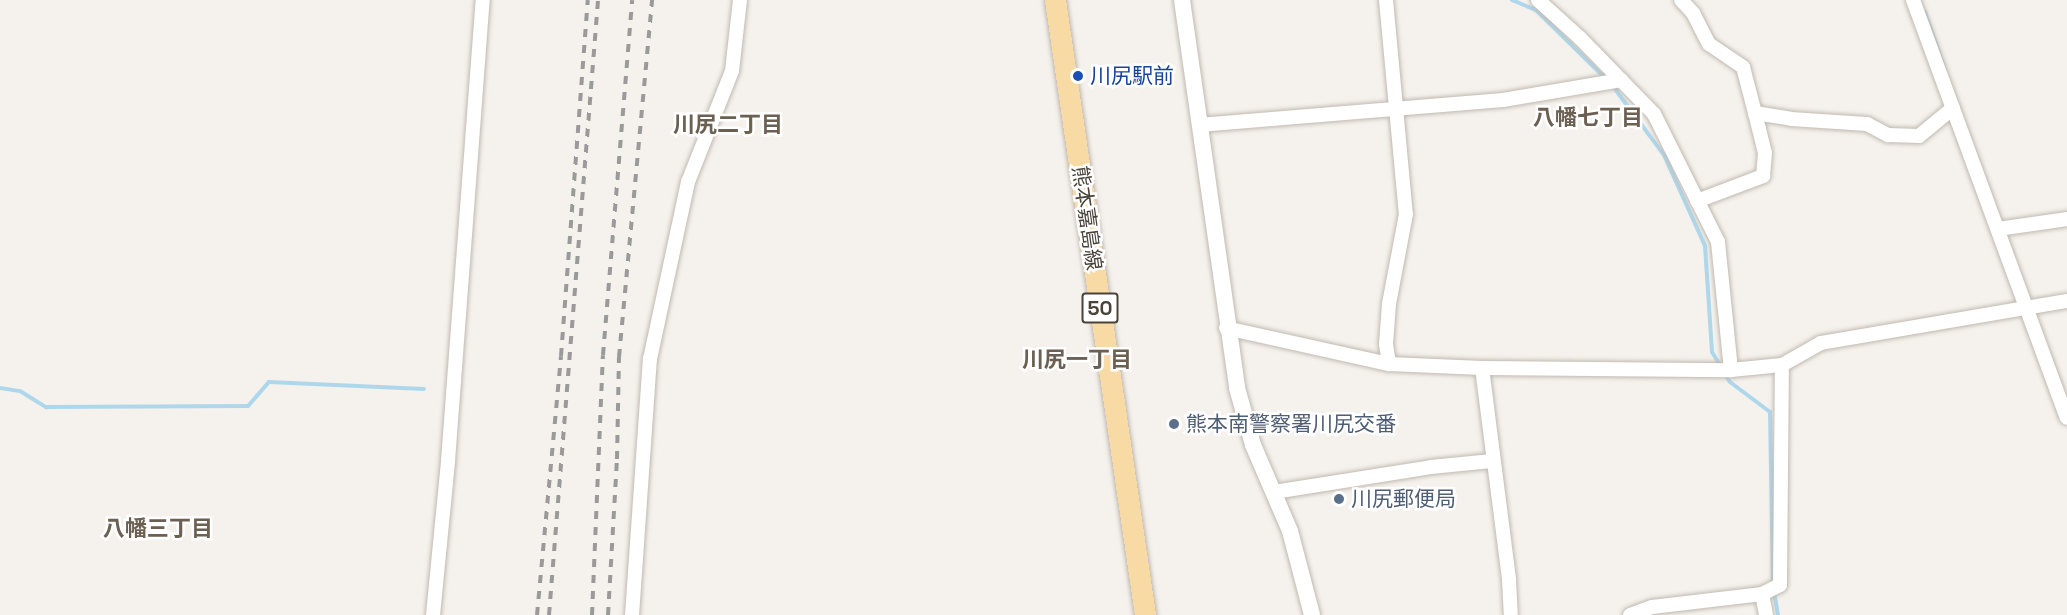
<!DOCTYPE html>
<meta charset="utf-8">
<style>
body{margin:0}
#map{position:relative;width:2067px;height:615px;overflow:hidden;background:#f5f2ed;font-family:"Space Grotesk","Noto Sans JP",sans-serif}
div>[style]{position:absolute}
.stream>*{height:4px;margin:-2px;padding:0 2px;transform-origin:2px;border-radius:2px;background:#afd7ec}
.roads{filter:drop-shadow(0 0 2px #c0b9b0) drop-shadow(0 0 2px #c0b9b0)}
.minor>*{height:14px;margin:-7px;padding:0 7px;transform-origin:7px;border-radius:7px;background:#fff}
.tertiary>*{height:16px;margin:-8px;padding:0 8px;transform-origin:8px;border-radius:8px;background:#fff}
.primary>*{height:21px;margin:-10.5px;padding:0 10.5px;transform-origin:10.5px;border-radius:10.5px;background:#f7daa4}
.rail>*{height:4px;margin-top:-2px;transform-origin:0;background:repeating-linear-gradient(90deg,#9a9a9a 0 8px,transparent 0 16px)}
.dots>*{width:16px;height:16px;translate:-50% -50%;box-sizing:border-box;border:3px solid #fff;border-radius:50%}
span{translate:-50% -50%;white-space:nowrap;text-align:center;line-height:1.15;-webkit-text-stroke:5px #fff;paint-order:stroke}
.shield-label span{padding:2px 4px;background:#fff;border:2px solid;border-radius:4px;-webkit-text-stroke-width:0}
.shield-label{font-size:20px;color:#49433a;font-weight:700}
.transit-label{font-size:21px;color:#164399}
.left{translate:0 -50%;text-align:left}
.street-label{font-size:21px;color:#49433a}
.service-label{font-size:21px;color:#4e5e75}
.neighbourhood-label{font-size:22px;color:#6b6052;font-weight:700}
</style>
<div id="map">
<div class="stream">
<div style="left:1512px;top:0;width:26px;rotate:23deg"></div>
<div style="left:1536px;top:10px;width:97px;rotate:44.6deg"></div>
<div style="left:1925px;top:12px;width:61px;rotate:71deg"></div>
<div style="left:1612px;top:85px;width:87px;rotate:53.4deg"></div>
<div style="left:1664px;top:155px;width:100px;rotate:65.7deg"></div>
<div style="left:1705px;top:246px;width:106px;rotate:86.2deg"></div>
<div style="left:1712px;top:352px;width:17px;rotate:59deg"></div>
<div style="left:1725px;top:374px;width:9px;rotate:58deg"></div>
<div style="left:1730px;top:382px;width:50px;rotate:36.9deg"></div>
<div style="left:1770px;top:412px;width:173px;rotate:89deg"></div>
<div style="left:0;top:388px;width:20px;rotate:9deg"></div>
<div style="left:20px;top:391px;width:31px;rotate:32deg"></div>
<div style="left:46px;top:407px;width:202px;rotate:-0.3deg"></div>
<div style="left:248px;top:406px;width:32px;rotate:-49deg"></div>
<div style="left:269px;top:382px;width:155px;rotate:2.6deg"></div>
<div style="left:1774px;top:592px;width:23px;rotate:80deg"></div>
</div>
<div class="roads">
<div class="minor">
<div style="left:1386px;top:0;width:215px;rotate:84.7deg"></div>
<div style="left:1406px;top:214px;width:92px;rotate:100.7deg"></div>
<div style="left:1389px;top:304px;width:40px;rotate:94.3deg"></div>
<div style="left:1386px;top:344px;width:20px;rotate:81deg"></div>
<div style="left:1538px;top:0;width:57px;rotate:42.1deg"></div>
<div style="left:1580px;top:38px;width:106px;rotate:45.8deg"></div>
<div style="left:1654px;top:114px;width:143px;rotate:63.4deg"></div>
<div style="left:1718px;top:242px;width:129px;rotate:84.2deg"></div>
<div style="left:1681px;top:0;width:18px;rotate:47deg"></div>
<div style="left:1693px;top:13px;width:35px;rotate:63deg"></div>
<div style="left:1709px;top:44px;width:41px;rotate:34.1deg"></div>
<div style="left:1743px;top:67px;width:48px;rotate:75.4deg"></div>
<div style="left:1755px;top:113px;width:36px;rotate:9deg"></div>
<div style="left:1791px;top:119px;width:76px;rotate:3.8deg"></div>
<div style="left:1867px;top:124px;width:24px;rotate:28deg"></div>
<div style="left:1888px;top:135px;width:31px;rotate:2deg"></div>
<div style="left:1919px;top:136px;width:44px;rotate:-39.5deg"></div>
<div style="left:1913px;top:0;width:445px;rotate:69.8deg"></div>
<div style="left:1199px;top:125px;width:305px;rotate:-4.7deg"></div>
<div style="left:1503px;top:100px;width:120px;rotate:-9.6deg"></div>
<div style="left:1697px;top:201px;width:71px;rotate:-20.7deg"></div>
<div style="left:1763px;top:176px;width:23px;rotate:-85deg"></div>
<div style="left:1765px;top:153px;width:41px;rotate:-104deg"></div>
<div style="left:1998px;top:229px;width:70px;rotate:-8.2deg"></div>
<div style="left:1226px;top:328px;width:167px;rotate:12.5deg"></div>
<div style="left:1389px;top:364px;width:93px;rotate:2.5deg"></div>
<div style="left:1482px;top:368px;width:249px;rotate:0.5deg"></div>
<div style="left:1731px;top:370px;width:51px;rotate:-5.6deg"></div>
<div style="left:1782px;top:365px;width:45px;rotate:-29.4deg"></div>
<div style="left:1821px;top:343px;width:250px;rotate:-9.7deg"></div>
<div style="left:1482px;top:368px;width:214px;rotate:82.7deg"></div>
<div style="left:1509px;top:580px;width:35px;rotate:87deg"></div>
<div style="left:1274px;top:492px;width:159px;rotate:-9deg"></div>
<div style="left:1431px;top:467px;width:61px;rotate:-5.6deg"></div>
<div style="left:1762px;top:594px;width:21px;rotate:79deg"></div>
<div style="left:433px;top:615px;width:155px;rotate:-84.4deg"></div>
<div style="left:448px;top:461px;width:462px;rotate:-85.7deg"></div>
<div style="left:632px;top:615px;width:257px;rotate:-86deg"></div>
<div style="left:650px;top:359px;width:181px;rotate:-77.9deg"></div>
<div style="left:688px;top:182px;width:119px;rotate:-68.4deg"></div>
<div style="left:732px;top:71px;width:71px;rotate:-83.6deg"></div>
<div style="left:1630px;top:615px;width:23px;rotate:-20deg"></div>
<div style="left:1652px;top:607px;width:111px;rotate:-6.7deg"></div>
<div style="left:1762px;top:594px;width:20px;rotate:-27deg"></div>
<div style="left:1780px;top:585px;width:220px;rotate:-89.5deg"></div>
</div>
<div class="tertiary">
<div style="left:1182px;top:0;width:392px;rotate:81.9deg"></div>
<div style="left:1237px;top:388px;width:59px;rotate:74.3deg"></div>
<div style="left:1253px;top:445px;width:94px;rotate:66.7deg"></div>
<div style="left:1290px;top:531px;width:87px;rotate:75.3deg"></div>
</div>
<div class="primary">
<div style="left:1055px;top:0;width:622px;rotate:81.67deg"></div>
</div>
</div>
<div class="rail">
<div style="left:537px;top:615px;width:260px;rotate:-84.7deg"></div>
<div style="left:561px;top:356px;width:357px;rotate:-85.7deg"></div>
<div style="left:549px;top:615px;width:617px;rotate:-85.44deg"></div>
<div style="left:592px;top:615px;width:260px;rotate:-87.6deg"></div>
<div style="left:603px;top:355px;width:356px;rotate:-85.3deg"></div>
<div style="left:608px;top:615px;width:156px;rotate:-86.7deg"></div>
<div style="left:617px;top:459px;width:102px;rotate:-88.9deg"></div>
<div style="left:619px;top:357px;width:359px;rotate:-84.7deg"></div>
</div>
<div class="dots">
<div style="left:1078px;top:76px;background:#1a4fb4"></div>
<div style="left:1174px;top:424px;background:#5c6f8a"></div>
<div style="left:1339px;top:499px;background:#5c6f8a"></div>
</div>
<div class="shield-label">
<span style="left:1100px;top:308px">50</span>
</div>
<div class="transit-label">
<span class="left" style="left:1090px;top:76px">川尻駅前</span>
</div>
<div class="street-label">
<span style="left:1087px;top:218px;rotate:82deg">熊本嘉島線</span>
</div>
<div class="service-label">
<span class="left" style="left:1186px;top:424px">熊本南警察署川尻交番</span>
<span class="left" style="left:1351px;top:499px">川尻郵便局</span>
</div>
<div class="neighbourhood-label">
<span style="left:1588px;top:118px">八幡七丁目</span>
<span style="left:728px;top:125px">川尻二丁目</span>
<span style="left:1077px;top:360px">川尻一丁目</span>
<span style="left:158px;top:529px">八幡三丁目</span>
</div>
</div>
